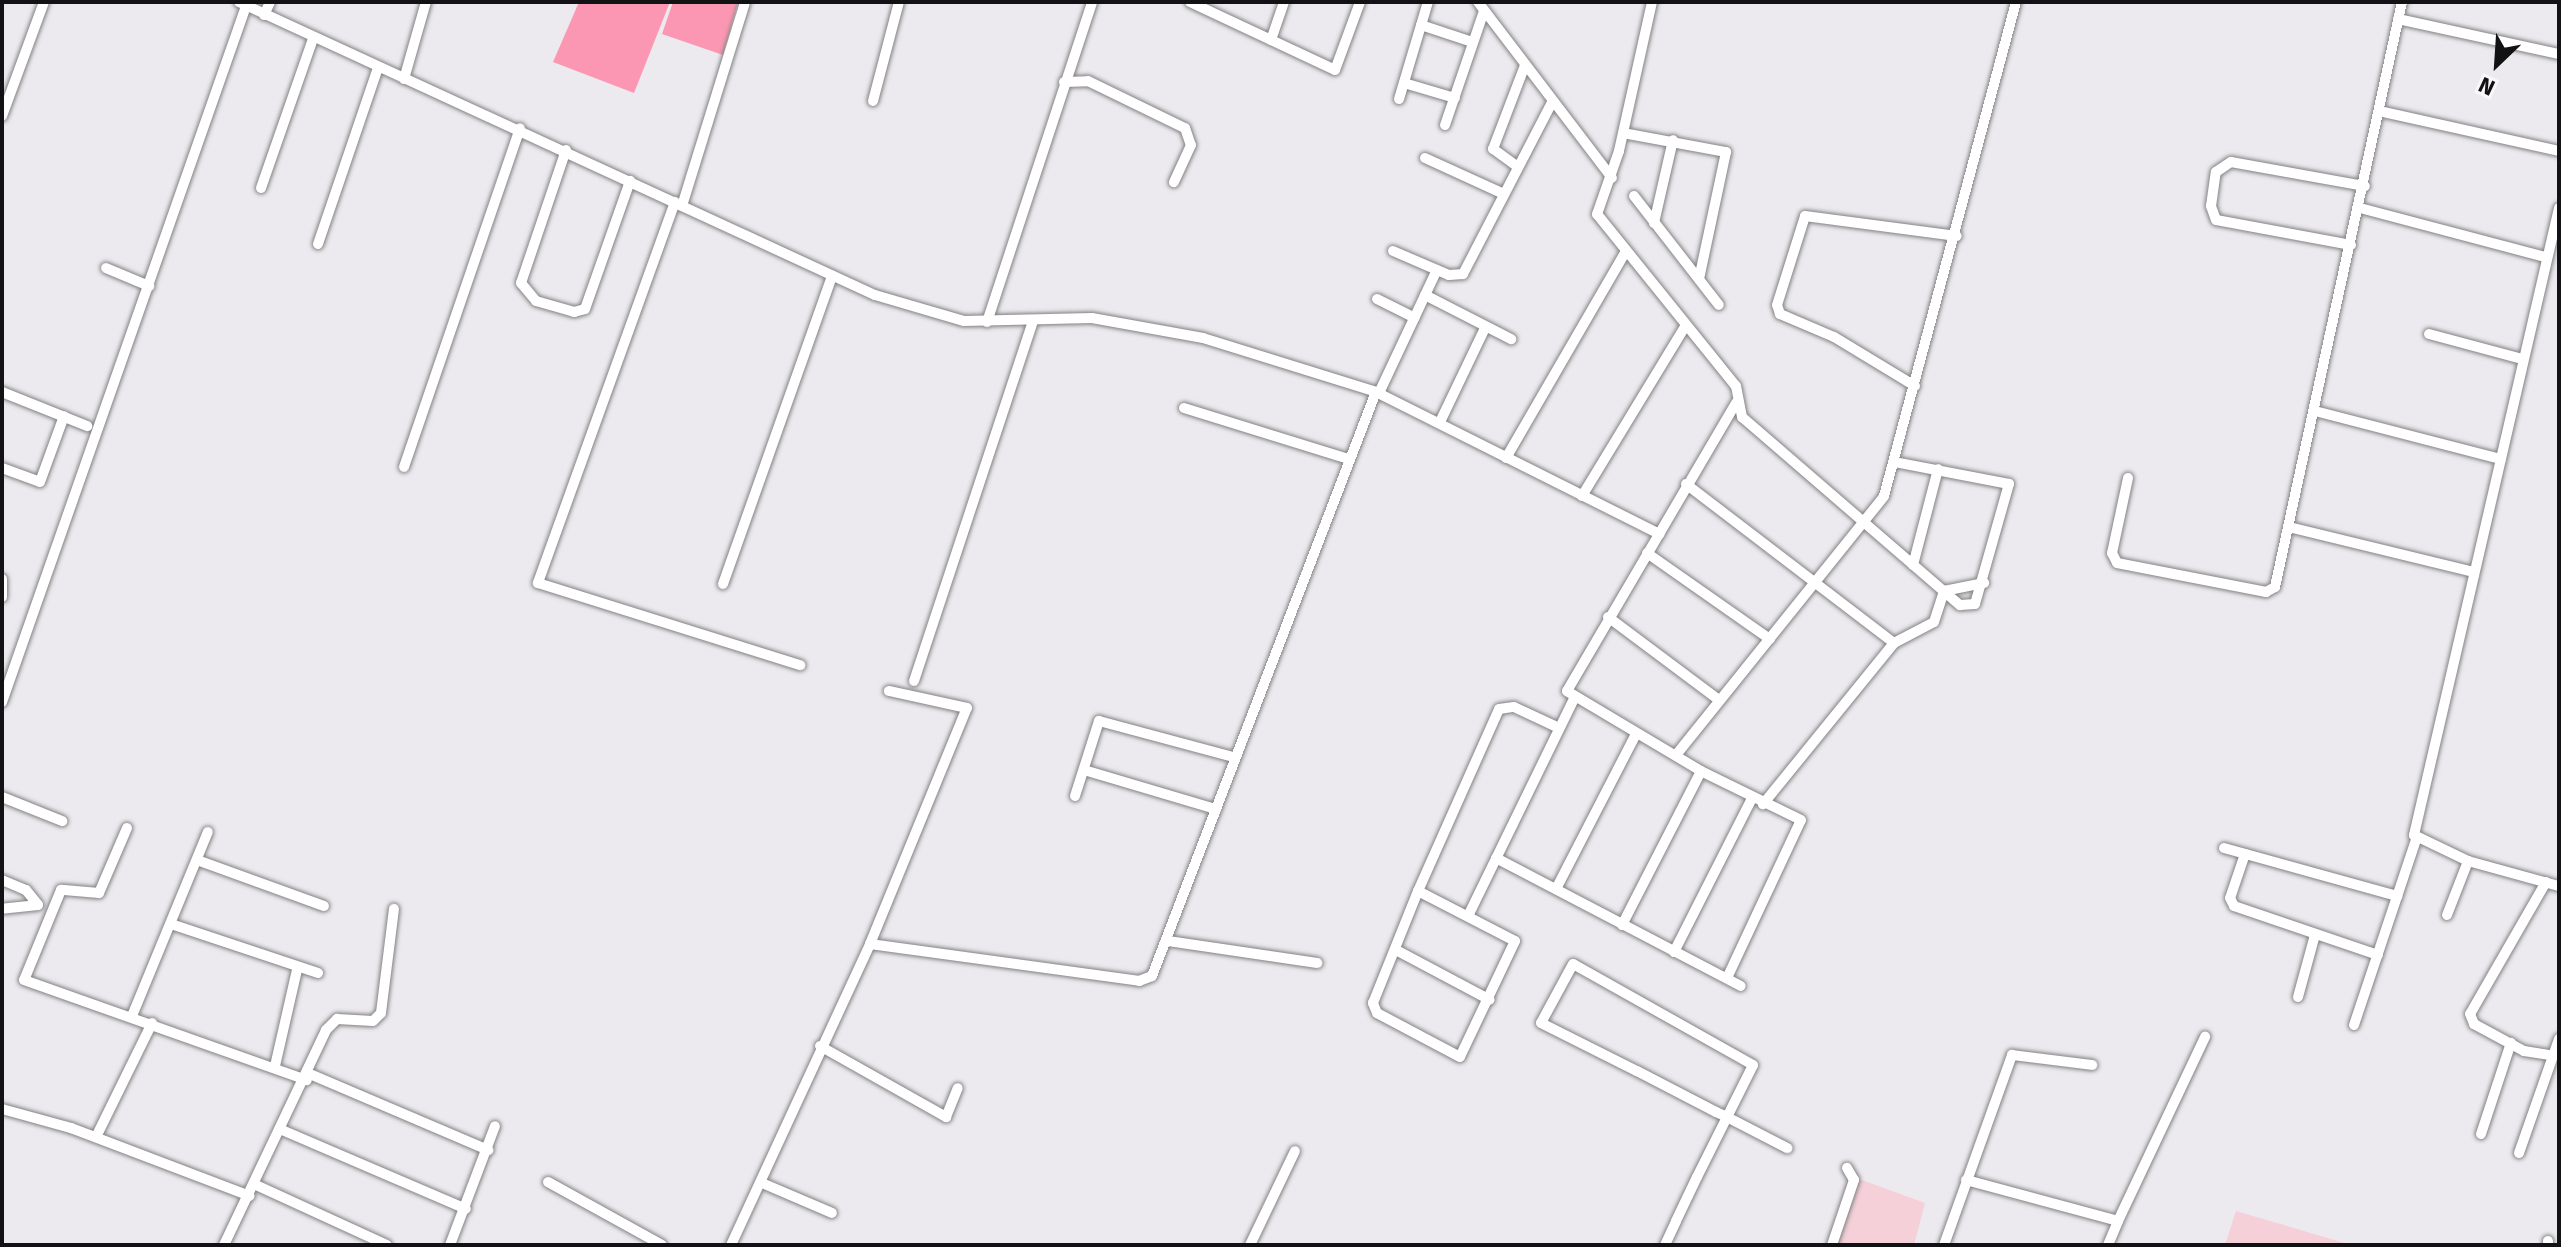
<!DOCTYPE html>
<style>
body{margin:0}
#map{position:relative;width:2561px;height:1247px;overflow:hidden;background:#eceaee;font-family:"Fira Sans",sans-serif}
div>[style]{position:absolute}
.green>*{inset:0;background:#f5d0d8}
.forest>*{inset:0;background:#fb97b2}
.roads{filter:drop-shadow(0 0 2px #838184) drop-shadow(0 0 2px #838184)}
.minor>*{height:10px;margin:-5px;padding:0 5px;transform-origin:5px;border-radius:5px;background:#fff}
span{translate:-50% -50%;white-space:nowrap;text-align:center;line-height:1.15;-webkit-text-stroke:8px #faf7fb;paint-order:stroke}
.frame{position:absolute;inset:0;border:4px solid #121113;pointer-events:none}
.north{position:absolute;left:2457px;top:24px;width:80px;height:80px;-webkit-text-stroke:6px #faf7fb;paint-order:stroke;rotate:205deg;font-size:22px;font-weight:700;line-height:32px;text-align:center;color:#121113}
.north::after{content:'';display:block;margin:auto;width:28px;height:36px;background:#121113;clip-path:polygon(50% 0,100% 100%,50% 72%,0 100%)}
</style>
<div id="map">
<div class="green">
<div style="clip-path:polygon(1859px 1179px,1925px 1203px,1914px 1245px,1836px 1245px)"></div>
<div style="clip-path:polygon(2236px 1211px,2351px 1245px,2225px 1245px)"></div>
</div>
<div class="forest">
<div style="clip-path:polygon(579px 2px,670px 2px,634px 93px,553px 62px)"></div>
<div style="clip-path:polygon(673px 2px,738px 2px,723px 55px,662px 34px)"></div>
</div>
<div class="roads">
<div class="minor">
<div style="left:239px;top:2px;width:700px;rotate:24.74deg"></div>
<div style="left:875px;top:295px;width:93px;rotate:16.3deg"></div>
<div style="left:964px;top:321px;width:128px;rotate:-1.3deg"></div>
<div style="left:1092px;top:318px;width:113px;rotate:10.2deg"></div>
<div style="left:1203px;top:338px;width:181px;rotate:17.3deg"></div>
<div style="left:1376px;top:392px;width:317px;rotate:26.6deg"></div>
<div style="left:1190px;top:2px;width:160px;rotate:25.1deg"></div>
<div style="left:1335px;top:70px;width:72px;rotate:-69.8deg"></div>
<div style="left:1478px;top:2px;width:221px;rotate:52.7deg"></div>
<div style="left:1652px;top:2px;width:153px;rotate:102.5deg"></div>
<div style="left:1619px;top:151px;width:67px;rotate:109.2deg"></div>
<div style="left:1597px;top:214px;width:221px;rotate:51.1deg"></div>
<div style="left:1736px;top:386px;width:32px;rotate:79deg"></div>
<div style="left:1742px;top:417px;width:288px;rotate:40.8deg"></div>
<div style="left:1960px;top:605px;width:15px;rotate:-4deg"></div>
<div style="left:1975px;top:604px;width:125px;rotate:-74.2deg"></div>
<div style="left:2009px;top:484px;width:116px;rotate:-169.1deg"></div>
<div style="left:264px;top:15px;width:14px;rotate:-65deg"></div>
<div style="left:2398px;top:19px;width:165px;rotate:12.3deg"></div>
<div style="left:1421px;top:25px;width:54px;rotate:18.4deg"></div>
<div style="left:1271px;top:40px;width:40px;rotate:-71.1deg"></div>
<div style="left:404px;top:79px;width:80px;rotate:-74.1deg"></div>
<div style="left:1064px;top:82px;width:24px;rotate:-2deg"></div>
<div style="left:1088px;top:81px;width:108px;rotate:25.9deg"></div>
<div style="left:1185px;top:128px;width:18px;rotate:71deg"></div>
<div style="left:1191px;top:145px;width:41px;rotate:114.7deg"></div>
<div style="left:1404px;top:83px;width:53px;rotate:16.4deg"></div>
<div style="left:1399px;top:99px;width:101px;rotate:-73.4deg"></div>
<div style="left:873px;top:101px;width:102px;rotate:-75.3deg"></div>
<div style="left:2379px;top:111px;width:184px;rotate:12.5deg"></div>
<div style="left:2px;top:116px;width:121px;rotate:-69.8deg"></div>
<div style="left:1445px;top:125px;width:120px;rotate:-71.1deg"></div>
<div style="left:1623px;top:133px;width:105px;rotate:10.5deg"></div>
<div style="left:1726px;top:152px;width:130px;rotate:102deg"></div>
<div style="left:566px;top:150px;width:140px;rotate:108.7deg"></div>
<div style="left:521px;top:283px;width:23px;rotate:50deg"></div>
<div style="left:536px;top:301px;width:40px;rotate:16deg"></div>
<div style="left:574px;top:312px;width:11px;rotate:-15deg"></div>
<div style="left:585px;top:309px;width:136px;rotate:-70.6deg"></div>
<div style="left:1425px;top:158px;width:87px;rotate:24.5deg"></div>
<div style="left:1518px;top:167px;width:31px;rotate:-144deg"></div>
<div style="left:1493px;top:149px;width:90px;rotate:-69.1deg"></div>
<div style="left:261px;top:188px;width:158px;rotate:-70.8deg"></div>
<div style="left:1634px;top:196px;width:138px;rotate:52.1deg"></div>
<div style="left:675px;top:202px;width:405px;rotate:109.8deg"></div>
<div style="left:538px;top:583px;width:275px;rotate:17.4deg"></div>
<div style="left:682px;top:206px;width:214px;rotate:-72.8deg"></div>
<div style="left:2360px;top:208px;width:192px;rotate:14.8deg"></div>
<div style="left:2559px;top:208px;width:644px;rotate:103.02deg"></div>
<div style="left:2414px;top:835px;width:60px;rotate:25.7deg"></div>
<div style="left:2468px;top:861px;width:94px;rotate:15.4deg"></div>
<div style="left:1654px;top:223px;width:85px;rotate:-77.1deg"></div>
<div style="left:318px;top:244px;width:186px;rotate:-71.2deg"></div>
<div style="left:2351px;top:245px;width:137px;rotate:-169.5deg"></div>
<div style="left:2216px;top:220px;width:15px;rotate:-110deg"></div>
<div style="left:2211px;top:206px;width:34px;rotate:-82deg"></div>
<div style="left:2216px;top:172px;width:18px;rotate:-34deg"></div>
<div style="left:2231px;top:162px;width:136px;rotate:10.2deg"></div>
<div style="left:1393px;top:251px;width:61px;rotate:23.2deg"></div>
<div style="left:1449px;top:275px;width:14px;rotate:-4deg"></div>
<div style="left:1463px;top:274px;width:194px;rotate:-62.6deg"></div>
<div style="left:106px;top:268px;width:47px;rotate:22.7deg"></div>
<div style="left:1425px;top:295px;width:97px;rotate:27.1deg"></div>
<div style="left:1377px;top:299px;width:42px;rotate:26.6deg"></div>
<div style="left:987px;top:322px;width:337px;rotate:-71.8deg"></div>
<div style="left:2429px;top:334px;width:96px;rotate:15deg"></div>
<div style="left:1915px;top:386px;width:95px;rotate:-148.8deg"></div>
<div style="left:1834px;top:337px;width:59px;rotate:-156.9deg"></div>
<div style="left:1780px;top:314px;width:9px;rotate:-108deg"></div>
<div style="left:1777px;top:305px;width:93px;rotate:-72.5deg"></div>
<div style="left:1805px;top:216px;width:153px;rotate:7.5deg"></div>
<div style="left:2px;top:392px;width:92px;rotate:21.8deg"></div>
<div style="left:1379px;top:393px;width:136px;rotate:-64.8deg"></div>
<div style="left:1184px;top:408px;width:173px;rotate:17.2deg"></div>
<div style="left:2315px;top:411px;width:192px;rotate:14.5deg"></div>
<div style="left:1440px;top:422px;width:106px;rotate:-64.4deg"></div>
<div style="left:1506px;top:458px;width:239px;rotate:-59.9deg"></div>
<div style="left:404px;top:467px;width:358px;rotate:-71.1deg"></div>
<div style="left:2px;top:468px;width:40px;rotate:20.2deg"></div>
<div style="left:40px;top:482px;width:70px;rotate:-70deg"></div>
<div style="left:2128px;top:478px;width:77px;rotate:102deg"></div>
<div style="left:2112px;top:553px;width:11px;rotate:63deg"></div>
<div style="left:2117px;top:563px;width:152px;rotate:11deg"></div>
<div style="left:2266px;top:592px;width:10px;rotate:-29deg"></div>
<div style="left:2275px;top:587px;width:599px;rotate:-77.75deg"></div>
<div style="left:1686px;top:484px;width:262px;rotate:37.4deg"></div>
<div style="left:1894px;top:643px;width:208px;rotate:129.1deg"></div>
<div style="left:1582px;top:496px;width:200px;rotate:-58.7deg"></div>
<div style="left:2289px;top:527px;width:190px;rotate:13.7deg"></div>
<div style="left:1647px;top:553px;width:150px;rotate:35deg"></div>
<div style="left:1913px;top:565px;width:99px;rotate:-75.4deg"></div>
<div style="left:2px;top:579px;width:18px;rotate:90deg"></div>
<div style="left:723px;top:584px;width:327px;rotate:-70.5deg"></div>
<div style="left:1944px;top:591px;width:41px;rotate:-11.3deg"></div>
<div style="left:1608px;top:617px;width:139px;rotate:36.8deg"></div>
<div style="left:1894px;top:643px;width:45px;rotate:-27.7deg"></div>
<div style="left:1934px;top:622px;width:33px;rotate:-72deg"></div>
<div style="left:914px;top:681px;width:379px;rotate:-71.7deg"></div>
<div style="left:2px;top:702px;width:738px;rotate:-70.68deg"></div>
<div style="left:1676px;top:755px;width:332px;rotate:-51.2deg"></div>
<div style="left:1884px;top:496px;width:511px;rotate:-75.04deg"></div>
<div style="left:1084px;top:770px;width:138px;rotate:16.5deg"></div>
<div style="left:1075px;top:796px;width:79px;rotate:-72.3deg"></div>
<div style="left:1099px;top:721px;width:139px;rotate:15deg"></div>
<div style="left:2px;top:797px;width:65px;rotate:21.8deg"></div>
<div style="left:127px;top:828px;width:71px;rotate:113.3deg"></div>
<div style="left:99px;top:893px;width:38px;rotate:-175deg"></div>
<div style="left:61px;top:890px;width:97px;rotate:112.3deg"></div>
<div style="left:24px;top:980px;width:300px;rotate:19.5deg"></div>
<div style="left:2224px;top:848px;width:180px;rotate:15.5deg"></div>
<div style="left:2245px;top:854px;width:46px;rotate:108.8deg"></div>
<div style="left:2230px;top:898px;width:9px;rotate:63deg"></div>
<div style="left:2234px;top:906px;width:152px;rotate:18.8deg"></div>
<div style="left:1496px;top:858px;width:276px;rotate:27.6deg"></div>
<div style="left:197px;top:860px;width:135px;rotate:19.9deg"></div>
<div style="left:2px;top:880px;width:26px;rotate:23deg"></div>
<div style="left:26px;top:890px;width:19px;rotate:51deg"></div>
<div style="left:38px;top:905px;width:36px;rotate:174deg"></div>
<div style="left:2546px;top:882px;width:152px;rotate:119.9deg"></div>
<div style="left:2470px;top:1014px;width:11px;rotate:68deg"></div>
<div style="left:2474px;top:1024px;width:57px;rotate:28.4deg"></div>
<div style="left:2524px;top:1051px;width:25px;rotate:9deg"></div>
<div style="left:1556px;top:889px;width:174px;rotate:-62.7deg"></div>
<div style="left:1418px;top:891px;width:109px;rotate:27.3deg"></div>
<div style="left:1515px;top:941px;width:128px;rotate:115.4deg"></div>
<div style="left:1460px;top:1057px;width:94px;rotate:-152.1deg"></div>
<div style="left:1377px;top:1013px;width:11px;rotate:-112deg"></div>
<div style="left:1373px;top:1003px;width:121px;rotate:-68.1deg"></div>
<div style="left:1418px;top:891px;width:199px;rotate:-66deg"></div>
<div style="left:1499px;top:709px;width:15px;rotate:-8deg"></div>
<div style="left:1514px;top:707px;width:50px;rotate:25deg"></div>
<div style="left:1469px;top:914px;width:239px;rotate:-64deg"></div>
<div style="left:2447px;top:915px;width:58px;rotate:-68.7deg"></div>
<div style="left:171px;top:924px;width:155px;rotate:18.4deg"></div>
<div style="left:1622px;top:925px;width:173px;rotate:-62.8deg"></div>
<div style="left:1168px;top:941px;width:151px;rotate:8.4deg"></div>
<div style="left:870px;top:944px;width:255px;rotate:-67.7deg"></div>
<div style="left:967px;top:708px;width:80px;rotate:-167.7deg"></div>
<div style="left:1396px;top:950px;width:106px;rotate:28deg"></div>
<div style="left:1674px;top:952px;width:173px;rotate:-63.1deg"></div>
<div style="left:1727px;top:978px;width:174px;rotate:-64.9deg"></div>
<div style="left:1801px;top:820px;width:111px;rotate:-153.9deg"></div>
<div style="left:1701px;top:771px;width:156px;rotate:-149.2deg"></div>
<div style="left:1567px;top:691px;width:334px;rotate:-59.6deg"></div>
<div style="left:2298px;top:997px;width:64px;rotate:-74.7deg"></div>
<div style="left:132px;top:1016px;width:199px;rotate:-67.6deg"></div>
<div style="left:2354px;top:1025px;width:195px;rotate:-71.5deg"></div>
<div style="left:820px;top:1046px;width:145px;rotate:29.4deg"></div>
<div style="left:946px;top:1117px;width:31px;rotate:-68deg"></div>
<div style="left:275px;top:1066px;width:98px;rotate:-77.1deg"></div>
<div style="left:310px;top:1074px;width:194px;rotate:23.1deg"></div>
<div style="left:2px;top:1109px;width:72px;rotate:15.4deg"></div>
<div style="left:71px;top:1128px;width:191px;rotate:20.8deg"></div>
<div style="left:282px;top:1130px;width:200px;rotate:23.2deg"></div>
<div style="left:2481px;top:1134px;width:96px;rotate:-71.8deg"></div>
<div style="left:96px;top:1137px;width:127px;rotate:-63.8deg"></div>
<div style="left:2519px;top:1153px;width:121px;rotate:-70.7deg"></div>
<div style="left:1966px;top:1180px;width:157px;rotate:15.1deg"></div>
<div style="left:2118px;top:1221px;width:204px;rotate:-64.7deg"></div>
<div style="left:548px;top:1182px;width:130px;rotate:28.9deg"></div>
<div style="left:762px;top:1183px;width:76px;rotate:23.2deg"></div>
<div style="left:256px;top:1185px;width:144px;rotate:24.6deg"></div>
<div style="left:224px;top:1245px;width:238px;rotate:-64.6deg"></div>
<div style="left:326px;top:1030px;width:16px;rotate:-45deg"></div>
<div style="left:337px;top:1019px;width:36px;rotate:3deg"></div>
<div style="left:373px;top:1021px;width:11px;rotate:-45deg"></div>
<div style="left:381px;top:1013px;width:105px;rotate:-82.9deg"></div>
<div style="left:450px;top:1245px;width:127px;rotate:-69.3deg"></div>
<div style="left:731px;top:1245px;width:332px;rotate:-65.2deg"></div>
<div style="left:870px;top:944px;width:272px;rotate:7.8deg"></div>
<div style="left:1139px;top:981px;width:14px;rotate:-21deg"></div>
<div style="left:1152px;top:976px;width:625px;rotate:-69.02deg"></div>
<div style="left:1250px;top:1245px;width:104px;rotate:-64.4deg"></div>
<div style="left:1665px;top:1245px;width:26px;rotate:-65deg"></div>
<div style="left:1676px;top:1221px;width:49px;rotate:-64.5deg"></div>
<div style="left:1697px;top:1177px;width:125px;rotate:-63.4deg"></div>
<div style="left:1753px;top:1065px;width:206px;rotate:-150.7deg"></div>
<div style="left:1573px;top:964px;width:67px;rotate:118.5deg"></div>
<div style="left:1541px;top:1023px;width:107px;rotate:26.6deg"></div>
<div style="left:1637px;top:1071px;width:89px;rotate:27.4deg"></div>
<div style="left:1716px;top:1112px;width:12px;rotate:24deg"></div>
<div style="left:1727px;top:1117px;width:68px;rotate:27.3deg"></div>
<div style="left:1832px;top:1245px;width:69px;rotate:-71.3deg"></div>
<div style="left:1854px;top:1180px;width:14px;rotate:-120deg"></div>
<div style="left:1944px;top:1245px;width:202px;rotate:-70.3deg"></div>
<div style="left:2012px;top:1055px;width:81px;rotate:7.1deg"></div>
<div style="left:2108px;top:1245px;width:26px;rotate:-67deg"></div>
<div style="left:2548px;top:1245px;width:4px;rotate:-90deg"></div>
</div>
</div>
<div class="frame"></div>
<div class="north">N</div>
</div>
